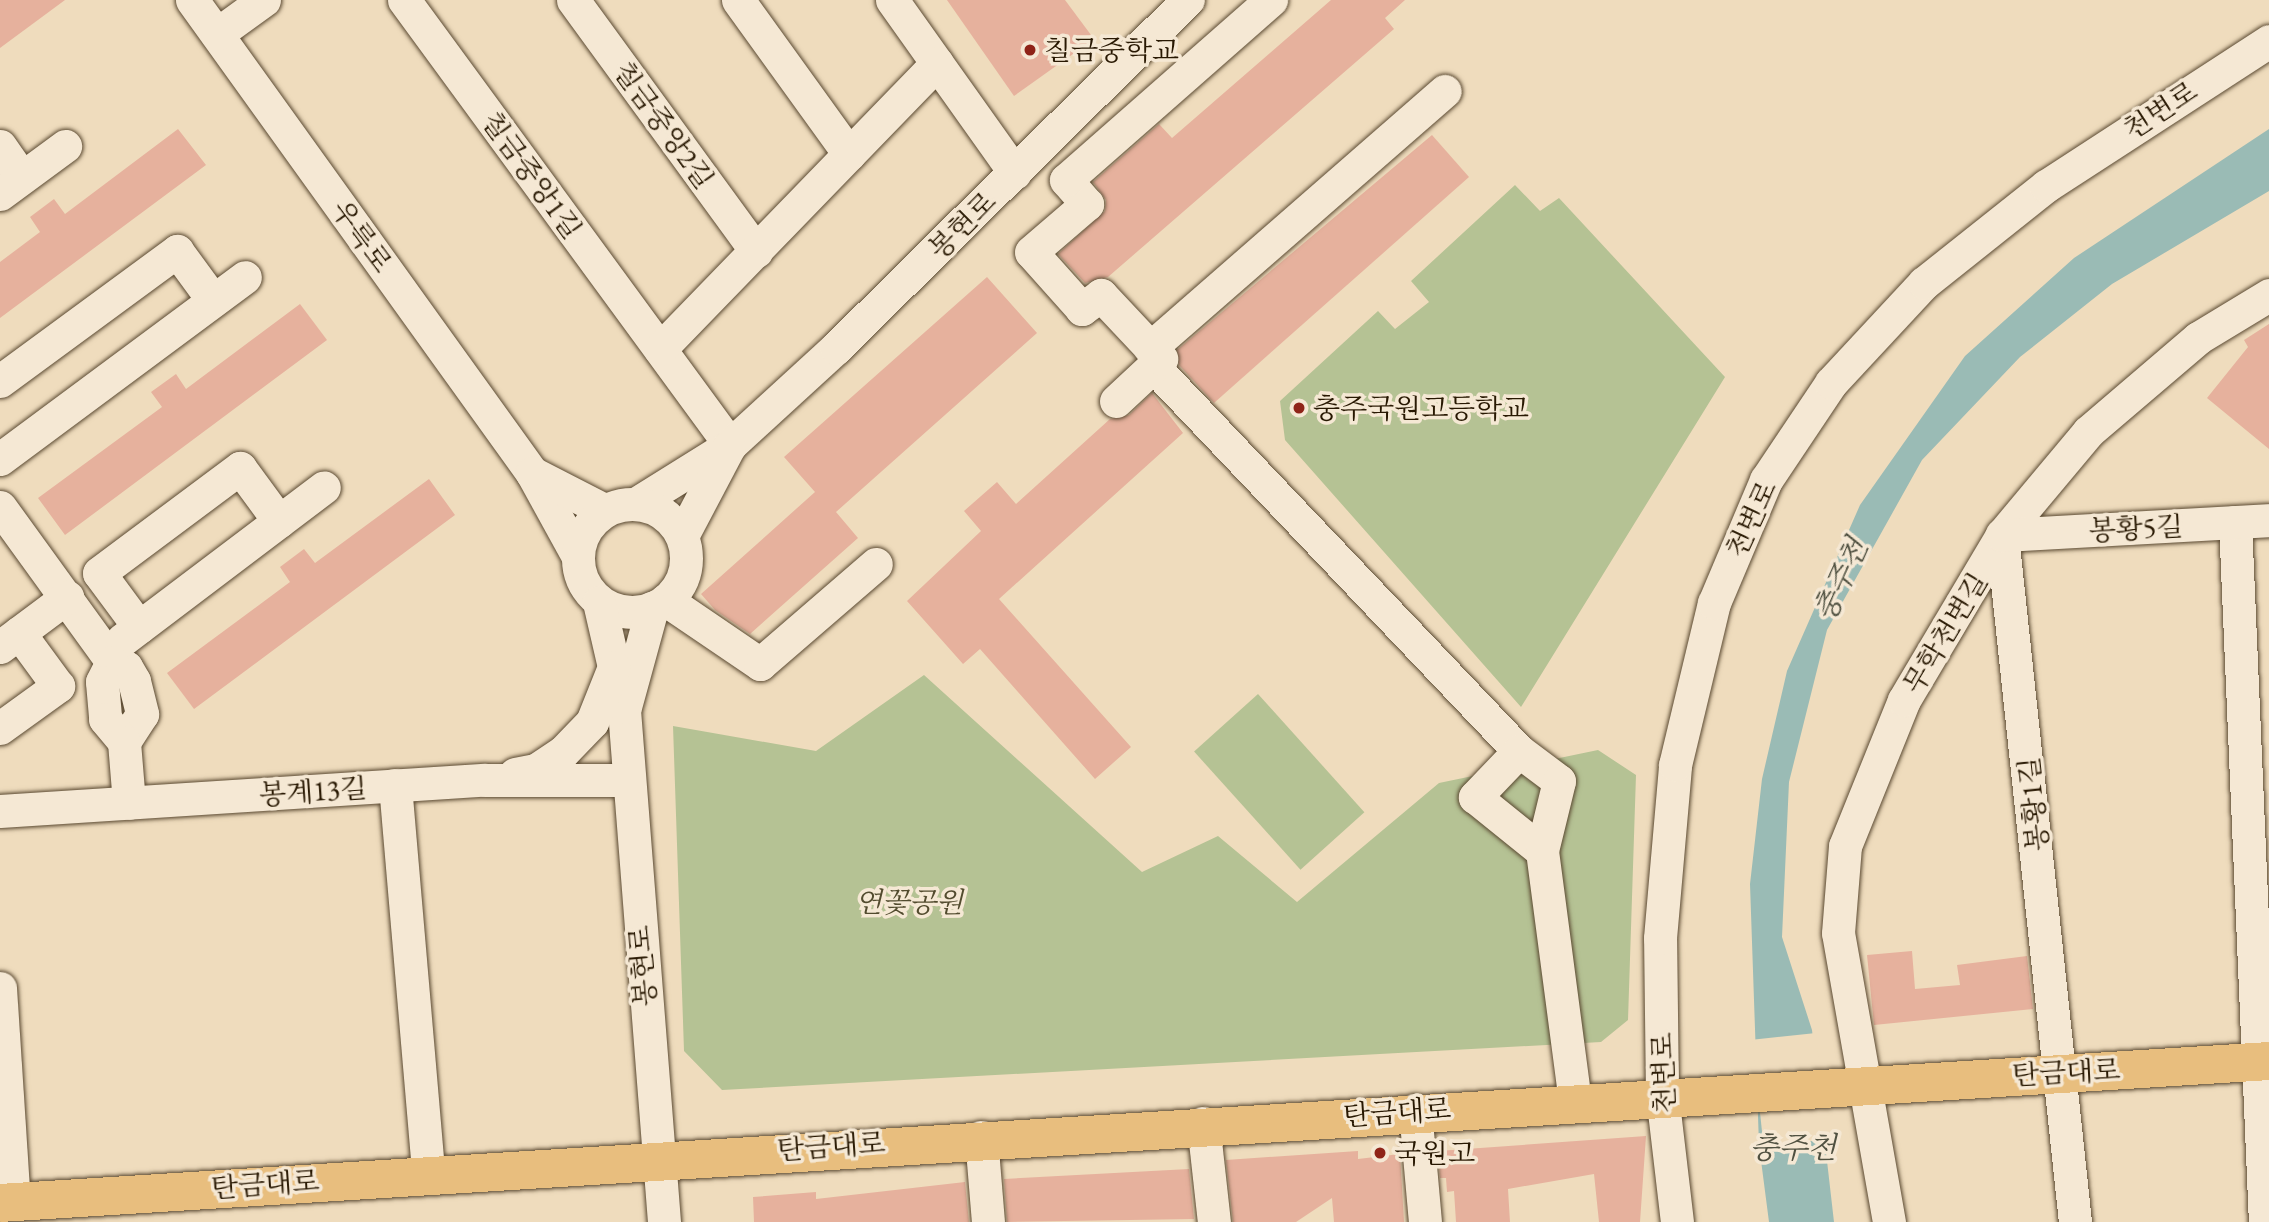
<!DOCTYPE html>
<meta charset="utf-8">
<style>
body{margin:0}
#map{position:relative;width:2269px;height:1222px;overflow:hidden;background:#efdcbd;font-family:"EB Garamond","Noto Serif KR",serif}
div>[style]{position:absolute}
.green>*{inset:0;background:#b5c294;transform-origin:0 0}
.water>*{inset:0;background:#9abbb5}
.pier>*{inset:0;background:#efdcbd;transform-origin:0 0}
.building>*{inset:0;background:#e6b19d}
.roads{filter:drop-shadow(0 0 2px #5a4931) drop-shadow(0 0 2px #5a4931)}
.minor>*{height:33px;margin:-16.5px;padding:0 16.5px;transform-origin:16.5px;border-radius:16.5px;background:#f5e8d4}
.minor>.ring{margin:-16.5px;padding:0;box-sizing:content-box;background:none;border:33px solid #f5e8d4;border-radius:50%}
.major>*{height:38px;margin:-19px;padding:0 19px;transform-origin:19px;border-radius:19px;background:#e8be7e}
.dots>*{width:19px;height:19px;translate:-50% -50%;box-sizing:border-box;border:4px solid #f5e8d4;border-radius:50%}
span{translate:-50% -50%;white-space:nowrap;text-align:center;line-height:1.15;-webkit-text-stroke:7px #f5e8d4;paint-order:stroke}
.poi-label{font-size:28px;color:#281802}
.left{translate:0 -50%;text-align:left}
.street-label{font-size:28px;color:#281802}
.park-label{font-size:28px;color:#524b2e;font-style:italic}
.water-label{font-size:30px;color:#505141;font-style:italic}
</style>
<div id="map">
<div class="green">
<div style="clip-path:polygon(1515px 185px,1540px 211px,1559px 198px,1725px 377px,1521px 707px,1285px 440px,1280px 401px,1378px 311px,1395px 329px,1429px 302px,1411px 281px)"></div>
<div style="clip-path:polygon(924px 675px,1142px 872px,1218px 836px,1297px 902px,1439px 783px,1598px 750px,1636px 775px,1628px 1020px,1601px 1042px,722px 1090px,684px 1051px,673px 726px,816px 751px)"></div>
<div style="left:1258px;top:694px;width:159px;height:86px;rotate:48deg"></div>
</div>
<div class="water">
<div style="clip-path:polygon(2269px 129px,2269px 191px,2112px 284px,2020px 357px,1922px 460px,1827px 630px,1789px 782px,1782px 937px,1812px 1030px,1834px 1222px,1769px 1222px,1759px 1145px,1750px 884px,1762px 779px,1787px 671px,1860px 505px,1965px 356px,2074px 258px)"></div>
</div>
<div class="pier">
<div style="left:1816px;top:1033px;width:107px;height:64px;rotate:84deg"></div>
</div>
<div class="building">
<div style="clip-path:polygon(0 0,65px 0,0 48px)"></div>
<div style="clip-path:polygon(947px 0,1065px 0,1094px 39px,1014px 96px)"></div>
<div style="clip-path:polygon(1331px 0,1405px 0,1385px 18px,1394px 29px,1108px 277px,1085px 283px,1058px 254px,1105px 211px,1106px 200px,1093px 182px,1159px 124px,1172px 138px)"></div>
<div style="clip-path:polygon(178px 129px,206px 165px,0 318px,0 262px,40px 232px,30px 217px,54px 199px,65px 214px)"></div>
<div style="clip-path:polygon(1432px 135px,1469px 177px,1214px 403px,1179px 365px,1177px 350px)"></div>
<div style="clip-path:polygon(987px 277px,1037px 333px,836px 512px,858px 538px,750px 634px,715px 610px,701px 594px,815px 492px,784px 457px)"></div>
<div style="clip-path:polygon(300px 304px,327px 340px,65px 535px,38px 498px,162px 407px,151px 392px,176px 374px,186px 389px)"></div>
<div style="clip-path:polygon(2269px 324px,2269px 449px,2207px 398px,2248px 347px,2244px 340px)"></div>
<div style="clip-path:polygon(1152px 393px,1183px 433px,999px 599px,1131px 747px,1095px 779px,980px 649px,963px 664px,907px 601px,981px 531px,964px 511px,997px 482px,1016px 504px,1110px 419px,1129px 415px)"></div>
<div style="clip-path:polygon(429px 479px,455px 515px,194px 709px,167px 673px,290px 582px,280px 567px,304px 549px,315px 563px)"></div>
<div style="clip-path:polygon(1912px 951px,1915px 989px,1960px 985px,1957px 965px,2027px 956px,2033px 1009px,1874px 1025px,1867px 955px)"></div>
<div style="clip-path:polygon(1646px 1136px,1640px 1222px,1599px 1222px,1594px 1174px,1508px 1189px,1510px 1222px,1456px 1222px,1454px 1191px,1447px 1192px,1446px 1178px,1440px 1178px,1438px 1151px)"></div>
<div style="clip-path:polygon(1358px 1151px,1358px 1159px,1400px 1154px,1404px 1222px,1334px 1222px,1332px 1198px,1296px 1222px,1233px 1222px,1226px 1160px)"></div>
<div style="clip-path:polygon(1189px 1169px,1194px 1219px,1007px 1222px,1004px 1179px)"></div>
<div style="clip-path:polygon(965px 1182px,969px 1222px,754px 1222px,753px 1197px,816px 1192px,816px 1199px)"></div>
</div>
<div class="roads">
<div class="minor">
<div style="left:192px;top:0;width:583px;rotate:54.29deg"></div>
<div style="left:532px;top:473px;width:94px;rotate:61.2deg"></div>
<div style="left:404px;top:0;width:552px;rotate:53.77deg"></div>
<div style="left:573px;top:0;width:311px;rotate:53.9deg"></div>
<div style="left:738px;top:0;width:190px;rotate:54.2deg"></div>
<div style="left:892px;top:0;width:212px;rotate:54.6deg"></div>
<div style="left:217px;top:34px;width:58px;rotate:-35.9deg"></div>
<div style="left:0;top:146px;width:38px;rotate:55deg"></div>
<div style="left:0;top:194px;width:81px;rotate:-36.4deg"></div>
<div style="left:1150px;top:348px;width:391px;rotate:-41.1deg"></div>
<div style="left:660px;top:349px;width:398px;rotate:-45.9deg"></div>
<div style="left:1153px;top:366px;width:531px;rotate:46.45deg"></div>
<div style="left:1519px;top:751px;width:64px;rotate:133.7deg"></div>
<div style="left:1475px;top:797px;width:86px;rotate:38.9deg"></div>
<div style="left:1542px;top:851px;width:251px;rotate:82.5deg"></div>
<div style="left:0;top:381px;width:220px;rotate:-36.3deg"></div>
<div style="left:177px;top:251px;width:61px;rotate:53.7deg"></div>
<div style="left:1116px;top:401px;width:62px;rotate:-43deg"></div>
<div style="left:1161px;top:359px;width:88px;rotate:-133.2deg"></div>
<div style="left:1101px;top:295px;width:24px;rotate:144deg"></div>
<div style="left:1082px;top:309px;width:76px;rotate:-131.8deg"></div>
<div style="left:1031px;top:252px;width:74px;rotate:-40.6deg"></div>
<div style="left:1087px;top:204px;width:32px;rotate:-131deg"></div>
<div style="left:1066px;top:180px;width:273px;rotate:-41.3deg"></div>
<div style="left:0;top:459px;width:305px;rotate:-36.6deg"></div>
<div style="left:532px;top:473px;width:81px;rotate:27.2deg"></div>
<div style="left:637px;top:503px;width:110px;rotate:-31.9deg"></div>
<div style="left:730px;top:445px;width:144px;rotate:-42.5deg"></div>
<div style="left:836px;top:348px;width:495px;rotate:-44.7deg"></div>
<div class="ring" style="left:578px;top:504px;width:75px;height:75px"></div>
<div style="left:0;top:507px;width:191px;rotate:54.1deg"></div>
<div style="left:112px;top:662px;width:15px;rotate:20deg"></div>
<div style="left:126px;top:667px;width:16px;rotate:60deg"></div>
<div style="left:134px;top:681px;width:34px;rotate:76deg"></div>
<div style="left:142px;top:714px;width:33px;rotate:123deg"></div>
<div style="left:2235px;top:522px;width:701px;rotate:87.55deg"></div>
<div style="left:682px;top:536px;width:101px;rotate:-62.2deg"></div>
<div style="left:666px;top:600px;width:114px;rotate:34.2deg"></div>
<div style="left:760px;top:664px;width:153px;rotate:-40.8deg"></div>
<div style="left:599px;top:602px;width:111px;rotate:77deg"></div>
<div style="left:624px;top:710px;width:514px;rotate:85.53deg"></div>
<div style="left:139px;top:627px;width:67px;rotate:-126.5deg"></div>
<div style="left:99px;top:573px;width:176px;rotate:-36.7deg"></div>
<div style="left:240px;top:468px;width:66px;rotate:53.7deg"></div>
<div style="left:122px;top:640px;width:253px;rotate:-37.1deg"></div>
<div style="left:0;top:647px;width:84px;rotate:-36.7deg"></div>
<div style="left:112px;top:662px;width:22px;rotate:117deg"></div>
<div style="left:102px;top:682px;width:37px;rotate:85deg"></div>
<div style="left:105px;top:719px;width:30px;rotate:50deg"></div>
<div style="left:124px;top:742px;width:61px;rotate:85.3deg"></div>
<div style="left:625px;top:707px;width:103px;rotate:-74.7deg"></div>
<div style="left:0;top:728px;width:72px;rotate:-35.9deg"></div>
<div style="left:58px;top:686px;width:66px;rotate:-126.3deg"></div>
<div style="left:1519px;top:751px;width:50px;rotate:36.9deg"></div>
<div style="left:1559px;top:781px;width:72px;rotate:103.7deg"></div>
<div style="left:515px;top:774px;width:21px;rotate:-11deg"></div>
<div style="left:536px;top:770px;width:32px;rotate:-34deg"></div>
<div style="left:563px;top:752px;width:42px;rotate:-46deg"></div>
<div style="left:592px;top:722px;width:59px;rotate:-68.2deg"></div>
<div style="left:395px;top:785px;width:389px;rotate:85.1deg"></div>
<div style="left:0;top:811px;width:486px;rotate:-3.7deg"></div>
<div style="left:485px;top:780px;width:142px"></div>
<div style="left:0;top:988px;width:214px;rotate:86.3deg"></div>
<div style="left:1415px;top:1110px;width:112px;rotate:84.9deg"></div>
<div style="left:1203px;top:1123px;width:100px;rotate:83.7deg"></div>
<div style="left:981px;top:1137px;width:85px;rotate:85.3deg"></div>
<div style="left:1677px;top:1222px;width:128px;rotate:-96.7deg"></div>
<div style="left:1662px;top:1095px;width:157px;rotate:-90.7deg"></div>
<div style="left:1660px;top:938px;width:174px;rotate:-85deg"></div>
<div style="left:1675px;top:765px;width:167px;rotate:-76.5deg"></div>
<div style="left:1714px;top:603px;width:134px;rotate:-67.1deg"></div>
<div style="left:1766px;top:480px;width:117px;rotate:-56.2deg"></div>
<div style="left:1831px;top:383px;width:137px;rotate:-47.1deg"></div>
<div style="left:1924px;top:283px;width:156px;rotate:-38.5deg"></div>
<div style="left:2046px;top:186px;width:266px;rotate:-33deg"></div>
<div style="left:1889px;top:1222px;width:293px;rotate:-100deg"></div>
<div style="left:1838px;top:933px;width:87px;rotate:-85.4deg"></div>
<div style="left:1845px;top:846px;width:157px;rotate:-68deg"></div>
<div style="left:1904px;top:700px;width:192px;rotate:-59.3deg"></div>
<div style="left:2002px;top:535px;width:134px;rotate:-50.1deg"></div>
<div style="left:2088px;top:432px;width:145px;rotate:-40.5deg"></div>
<div style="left:2198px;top:338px;width:83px;rotate:-31.2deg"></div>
<div style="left:2075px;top:1222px;width:691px;rotate:-96.07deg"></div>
<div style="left:2002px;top:535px;width:267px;rotate:-3.2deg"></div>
</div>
<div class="major">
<div style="left:0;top:1203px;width:2273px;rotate:-3.58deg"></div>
</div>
</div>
<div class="dots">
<div style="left:1030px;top:50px;background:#8f2418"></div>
<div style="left:1299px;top:408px;background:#8f2418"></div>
<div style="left:1380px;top:1153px;background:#8f2418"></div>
</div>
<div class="poi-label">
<span class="left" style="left:1044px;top:50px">칠금중학교</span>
<span class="left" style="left:1313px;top:408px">충주국원고등학교</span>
<span class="left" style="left:1394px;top:1153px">국원고</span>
</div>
<div class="street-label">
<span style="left:2160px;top:110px;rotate:-33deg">천변로</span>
<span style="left:664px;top:125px;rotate:54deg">칠금중앙2길</span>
<span style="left:532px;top:175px;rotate:54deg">칠금중앙1길</span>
<span style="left:962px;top:225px;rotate:-45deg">봉현로</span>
<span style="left:362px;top:236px;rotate:54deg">우륵로</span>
<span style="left:1751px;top:519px;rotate:-65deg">천변로</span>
<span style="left:2136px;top:528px;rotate:-3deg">봉황5길</span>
<span style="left:1945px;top:633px;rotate:-59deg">무학천변길</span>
<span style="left:313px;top:791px;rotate:-4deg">봉계13길</span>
<span style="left:2033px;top:804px;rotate:-96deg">봉황1길</span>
<span style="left:642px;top:966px;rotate:-95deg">봉현로</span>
<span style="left:2066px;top:1072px;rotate:-3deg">탄금대로</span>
<span style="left:1663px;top:1073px;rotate:-92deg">천변로</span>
<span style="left:1397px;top:1112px;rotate:-4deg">탄금대로</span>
<span style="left:831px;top:1146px;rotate:-4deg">탄금대로</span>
<span style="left:265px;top:1184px;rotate:-4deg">탄금대로</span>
</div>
<div class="park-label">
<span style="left:909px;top:902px">연꽃공원</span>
</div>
<div class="water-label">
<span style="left:1841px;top:580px;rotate:-65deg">충주천</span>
<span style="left:1793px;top:1148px">충주천</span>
</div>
</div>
